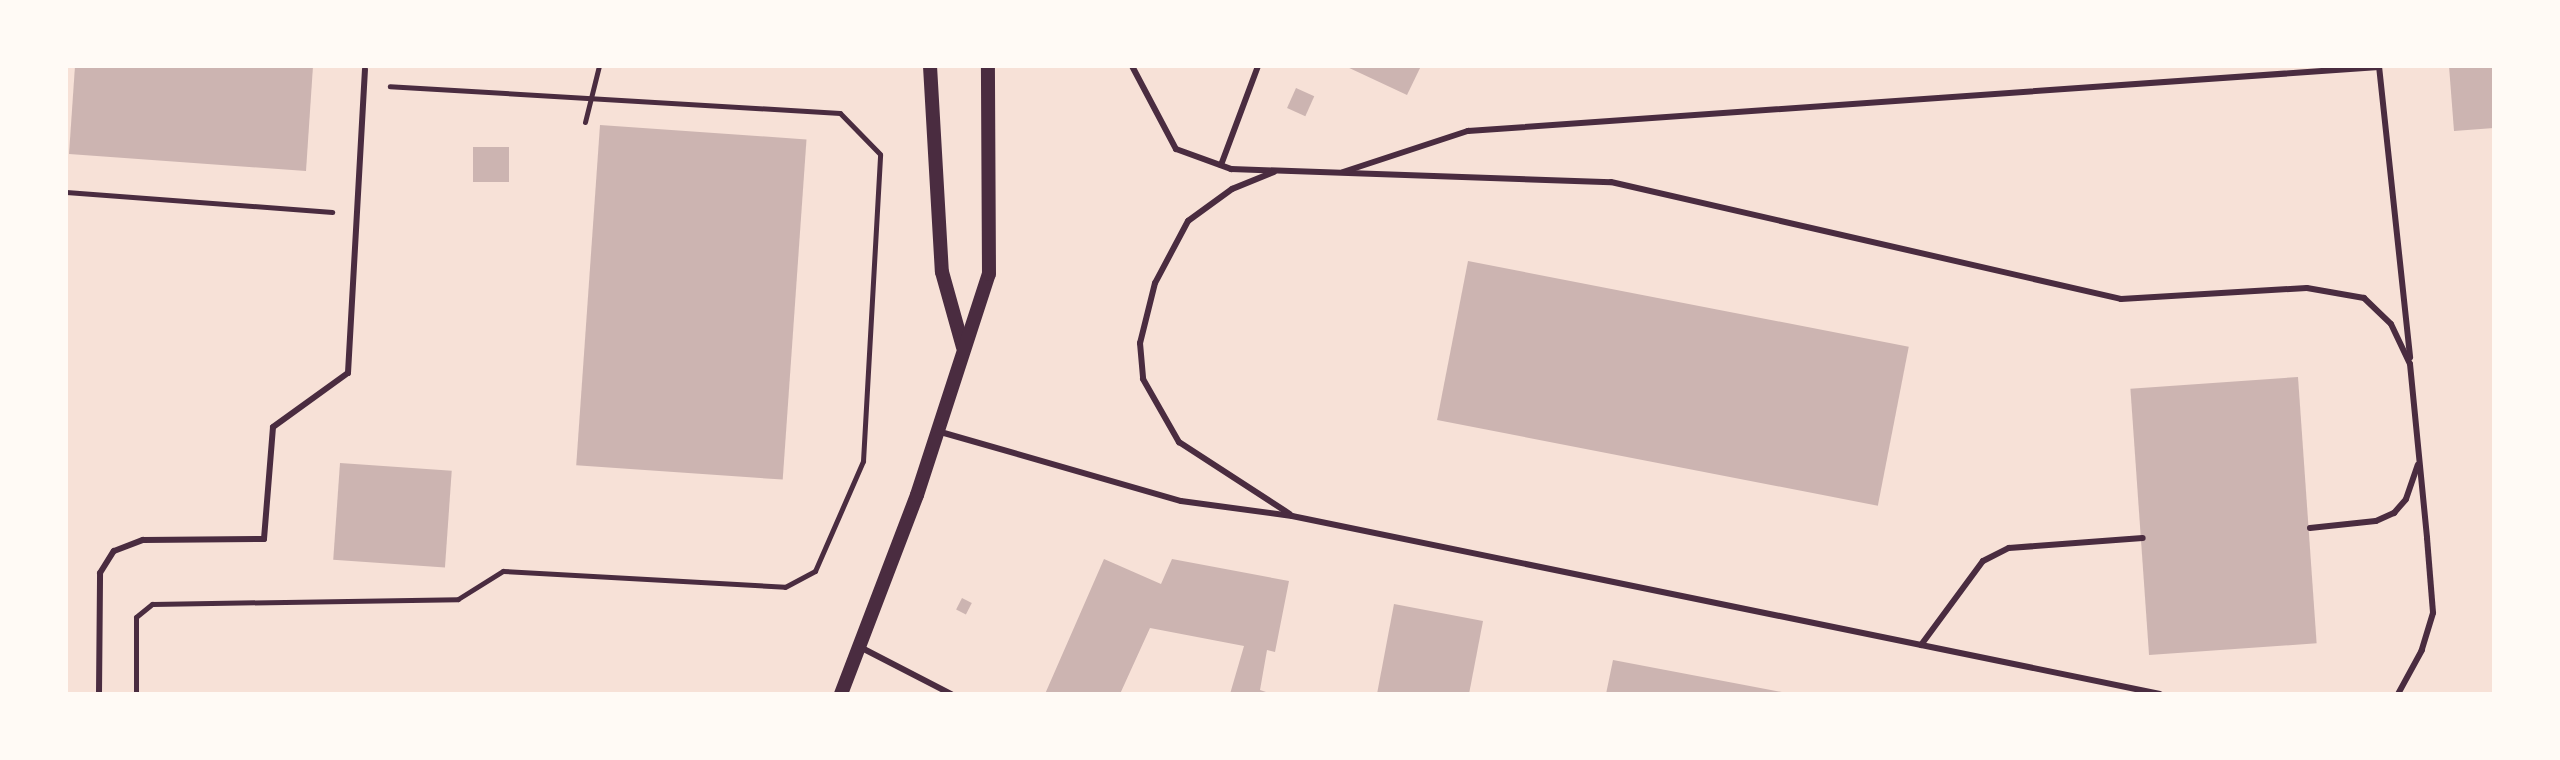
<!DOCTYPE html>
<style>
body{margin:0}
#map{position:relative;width:2560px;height:760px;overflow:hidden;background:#f7e1d7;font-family:Roboto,sans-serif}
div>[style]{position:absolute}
.building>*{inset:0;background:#ccb4b1;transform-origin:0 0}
.path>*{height:5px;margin:-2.5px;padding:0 2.5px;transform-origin:2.5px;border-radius:2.5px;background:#4a2c40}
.service>*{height:6px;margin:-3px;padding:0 3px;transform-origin:3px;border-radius:3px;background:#4a2c40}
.tertiary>*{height:14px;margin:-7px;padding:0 7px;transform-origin:7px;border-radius:7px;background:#4a2c40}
span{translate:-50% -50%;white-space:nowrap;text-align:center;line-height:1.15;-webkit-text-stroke:6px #fffaf5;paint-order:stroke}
.frame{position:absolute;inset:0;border:68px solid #fffaf5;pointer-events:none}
</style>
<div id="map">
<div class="building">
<div style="clip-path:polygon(75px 66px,313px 66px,306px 171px,69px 154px)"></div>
<div style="clip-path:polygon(1345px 66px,1421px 66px,1407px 95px)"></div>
<div style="clip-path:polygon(2449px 66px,2494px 66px,2494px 128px,2454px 131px)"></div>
<div style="left:1296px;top:88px;width:20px;height:22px;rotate:24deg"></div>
<div style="left:600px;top:125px;width:207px;height:341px;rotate:4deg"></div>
<div style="left:473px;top:147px;width:36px;height:35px"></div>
<div style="left:1468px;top:261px;width:449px;height:162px;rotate:11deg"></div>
<div style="left:2298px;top:377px;width:267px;height:168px;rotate:86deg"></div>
<div style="left:340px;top:463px;width:112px;height:97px;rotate:4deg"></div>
<div style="clip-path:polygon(1104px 559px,1161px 584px,1172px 559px,1289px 581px,1275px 652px,1267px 650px,1260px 690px,1272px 694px,1230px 694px,1244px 646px,1150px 628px,1120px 694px,1045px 694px)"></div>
<div style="left:962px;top:598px;width:11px;height:13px;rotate:27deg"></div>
<div style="clip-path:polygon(1394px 604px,1483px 621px,1469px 694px,1377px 694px)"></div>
<div style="clip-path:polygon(1613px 660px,1787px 693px,1786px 694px,1606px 694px)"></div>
</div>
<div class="path">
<div style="left:585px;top:122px;width:58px;rotate:-76deg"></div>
<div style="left:66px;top:192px;width:267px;rotate:4.3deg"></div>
<div style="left:136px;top:694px;width:77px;rotate:-90deg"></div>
<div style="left:136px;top:617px;width:21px;rotate:-39deg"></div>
<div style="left:152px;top:604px;width:306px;rotate:-0.9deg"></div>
<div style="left:458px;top:599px;width:53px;rotate:-31.9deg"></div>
<div style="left:503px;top:571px;width:282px;rotate:3.2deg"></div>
<div style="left:785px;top:587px;width:34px;rotate:-28deg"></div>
<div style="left:815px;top:571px;width:120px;rotate:-66.4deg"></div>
<div style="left:863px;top:461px;width:307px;rotate:-86.8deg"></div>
<div style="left:880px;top:154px;width:57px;rotate:-134.3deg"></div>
<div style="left:840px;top:113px;width:451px;rotate:-176.6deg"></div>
</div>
<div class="service">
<div style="left:1132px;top:66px;width:94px;rotate:62.1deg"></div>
<div style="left:1176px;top:149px;width:59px;rotate:20deg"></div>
<div style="left:1231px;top:169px;width:380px;rotate:2deg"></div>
<div style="left:1611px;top:182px;width:523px;rotate:12.92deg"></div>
<div style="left:2121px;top:299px;width:186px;rotate:-3.4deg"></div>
<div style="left:2307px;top:288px;width:58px;rotate:10deg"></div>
<div style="left:2364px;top:298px;width:37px;rotate:44deg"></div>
<div style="left:2391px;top:324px;width:44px;rotate:64.6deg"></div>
<div style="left:2410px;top:364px;width:175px;rotate:84.4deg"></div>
<div style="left:2427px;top:538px;width:75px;rotate:85.4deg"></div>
<div style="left:2433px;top:613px;width:39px;rotate:107deg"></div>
<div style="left:2422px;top:650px;width:50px;rotate:118.6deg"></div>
<div style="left:2379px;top:66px;width:293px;rotate:83.9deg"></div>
<div style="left:1221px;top:165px;width:106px;rotate:-69.5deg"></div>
<div style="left:1274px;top:172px;width:45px;rotate:158deg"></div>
<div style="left:1232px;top:189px;width:54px;rotate:144deg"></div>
<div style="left:1188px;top:221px;width:70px;rotate:118deg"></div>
<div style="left:1155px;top:283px;width:62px;rotate:104deg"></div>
<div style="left:1140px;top:343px;width:36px;rotate:85deg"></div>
<div style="left:1143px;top:379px;width:73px;rotate:60.3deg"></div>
<div style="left:1179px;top:442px;width:132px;rotate:33deg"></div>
<div style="left:1343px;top:172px;width:132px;rotate:-18.2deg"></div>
<div style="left:1468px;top:131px;width:913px;rotate:-4.02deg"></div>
<div style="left:937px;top:431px;width:254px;rotate:16deg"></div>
<div style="left:1181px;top:501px;width:112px;rotate:7.7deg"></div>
<div style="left:1292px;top:516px;width:886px;rotate:11.59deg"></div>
<div style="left:2310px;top:528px;width:66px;rotate:-6.1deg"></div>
<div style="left:2376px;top:521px;width:20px;rotate:-24deg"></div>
<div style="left:2394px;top:513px;width:18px;rotate:-49deg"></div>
<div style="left:2406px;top:499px;width:36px;rotate:-71deg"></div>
<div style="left:1921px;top:645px;width:104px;rotate:-53.6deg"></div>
<div style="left:1983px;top:561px;width:29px;rotate:-27deg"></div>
<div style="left:2009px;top:548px;width:134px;rotate:-4.3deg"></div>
<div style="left:858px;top:646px;width:105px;rotate:27.3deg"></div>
<div style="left:99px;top:694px;width:121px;rotate:-89.5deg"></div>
<div style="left:100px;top:573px;width:26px;rotate:-58deg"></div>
<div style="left:114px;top:551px;width:31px;rotate:-21deg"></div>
<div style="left:143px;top:540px;width:121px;rotate:-0.5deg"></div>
<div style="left:264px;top:539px;width:112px;rotate:-85.4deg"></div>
<div style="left:273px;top:427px;width:92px;rotate:-35.8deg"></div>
<div style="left:348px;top:373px;width:304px;rotate:-86.8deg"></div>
</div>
<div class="tertiary">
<div style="left:930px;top:66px;width:206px;rotate:86.7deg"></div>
<div style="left:942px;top:272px;width:78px;rotate:74.4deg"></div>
<div style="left:841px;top:694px;width:213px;rotate:-69.1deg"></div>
<div style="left:917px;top:495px;width:232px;rotate:-72deg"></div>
<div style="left:989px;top:274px;width:208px;rotate:-90.3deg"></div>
</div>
<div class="frame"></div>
</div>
